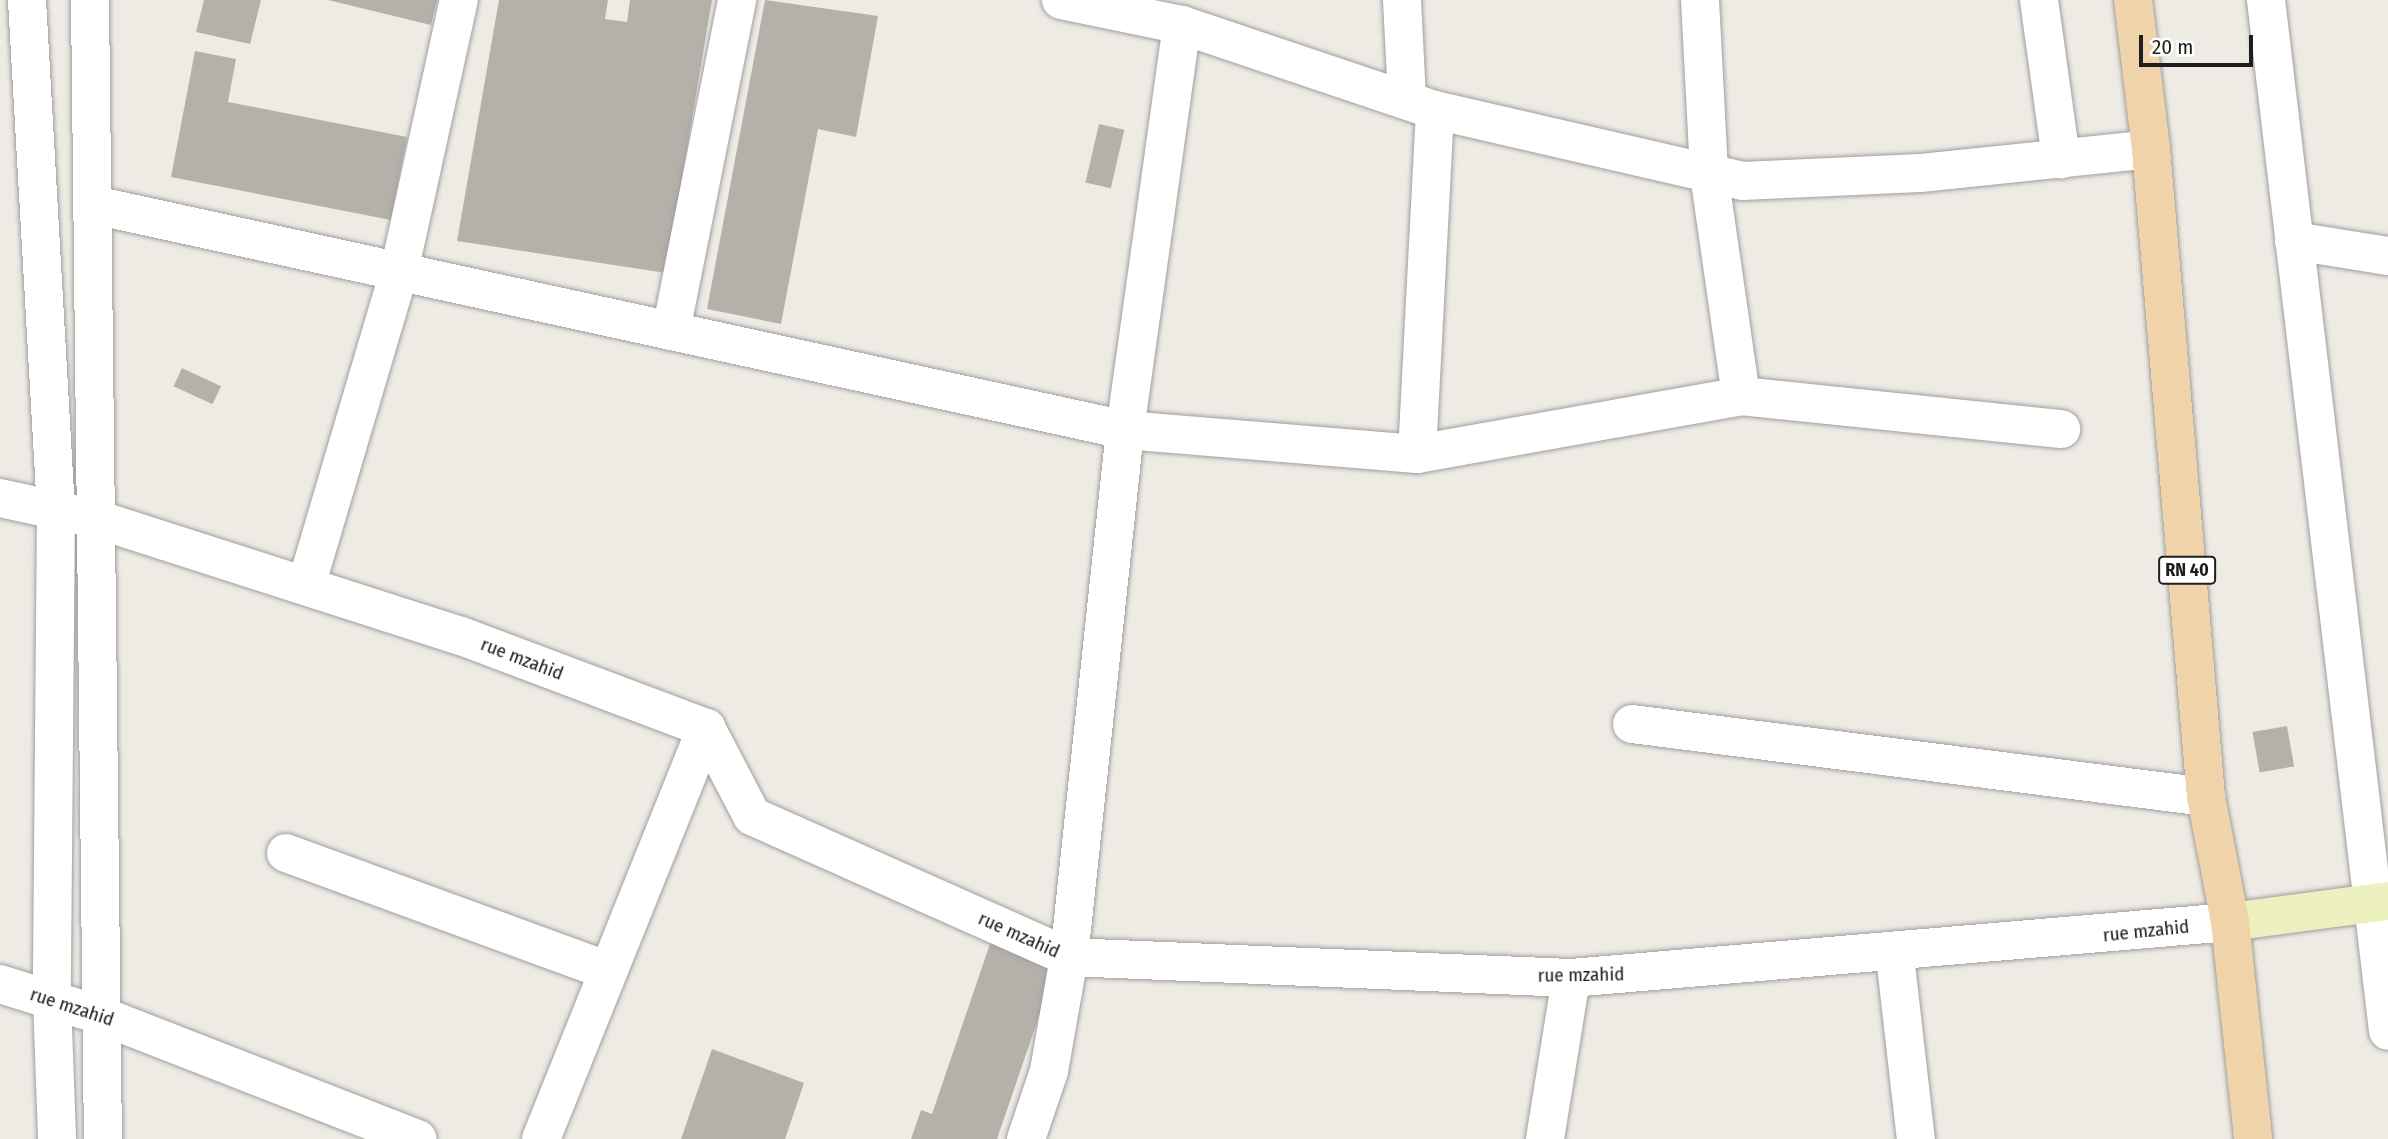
<!DOCTYPE html>
<style>
body{margin:0}
#map{position:relative;width:2388px;height:1139px;overflow:hidden;background:#eeebe5;font-family:"Fira Sans Condensed",sans-serif}
div>[style]{position:absolute}
.building>*{inset:0;background:#b6b0ab;transform-origin:0 0}
.roads{filter:drop-shadow(0 0 2px #9f9f9f) drop-shadow(0 0 2px #9f9f9f)}
.street>*{height:38px;margin:-19px;padding:0 19px;transform-origin:19px;border-radius:19px;background:#fff}
.secondary>*{height:38px;margin:-19px;padding:0 19px;transform-origin:19px;border-radius:19px;background:#edf1bf}
.primary>*{height:38px;margin:-19px;padding:0 19px;transform-origin:19px;border-radius:19px;background:#f0d3a8}
span{translate:-50% -50%;white-space:nowrap;text-align:center;line-height:1.15;-webkit-text-stroke:6px #fff;paint-order:stroke}
.shield-label span{padding:2px 5px;background:#fff;border:2px solid;border-radius:5px;-webkit-text-stroke-width:0}
.shield-label{font-size:18px;color:#1e1e1e;font-weight:700}
.street-label{font-size:19px;color:#1e1e1e}
.scale{position:absolute;left:2139px;top:35px;width:114px;height:32px;box-sizing:border-box;border:4px solid #1e1e1e;border-top:0;padding-left:9px;font-size:21px;line-height:24px;white-space:nowrap;color:#1e1e1e;-webkit-text-stroke:5px #fff;paint-order:stroke}
</style>
<div id="map">
<div class="building">
<div style="clip-path:polygon(204px 0,261px 0,250px 44px,196px 32px)"></div>
<div style="clip-path:polygon(328px 0,437px 0,431px 25px)"></div>
<div style="clip-path:polygon(499px 0,608px 0,605px 19px,627px 22px,630px 0,712px 0,666px 273px,457px 241px)"></div>
<div style="clip-path:polygon(765px 0,878px 16px,856px 137px,818px 129px,781px 324px,707px 309px)"></div>
<div style="clip-path:polygon(195px 51px,236px 59px,228px 102px,407px 137px,391px 220px,171px 177px)"></div>
<div style="left:1099px;top:124px;width:26px;height:60px;rotate:13deg"></div>
<div style="left:182px;top:368px;width:43px;height:20px;rotate:25deg"></div>
<div style="left:2287px;top:726px;width:41px;height:35px;rotate:80deg"></div>
<div style="clip-path:polygon(993px 935px,1059px 958px,997px 1139px,911px 1139px,921px 1110px,932px 1114px)"></div>
<div style="clip-path:polygon(712px 1049px,804px 1083px,785px 1139px,681px 1139px)"></div>
</div>
<div class="roads">
<div class="street">
<div style="left:27px;top:0;width:511px;rotate:86.75deg"></div>
<div style="left:56px;top:510px;width:490px;rotate:90.5deg"></div>
<div style="left:52px;top:1000px;width:139px;rotate:87.9deg"></div>
<div style="left:90px;top:0;width:1139px;rotate:89.35deg"></div>
<div style="left:1061px;top:0;width:124px;rotate:11.7deg"></div>
<div style="left:1182px;top:25px;width:267px;rotate:18.6deg"></div>
<div style="left:1435px;top:110px;width:315px;rotate:13deg"></div>
<div style="left:1742px;top:181px;width:178px;rotate:-2.6deg"></div>
<div style="left:1920px;top:173px;width:232px;rotate:-5.9deg"></div>
<div style="left:1402px;top:0;width:100px;rotate:87.1deg"></div>
<div style="left:1700px;top:0;width:174px;rotate:87deg"></div>
<div style="left:1709px;top:174px;width:224px;rotate:81.8deg"></div>
<div style="left:2039px;top:0;width:161px;rotate:82.1deg"></div>
<div style="left:2266px;top:0;width:1038px;rotate:83.25deg"></div>
<div style="left:94px;top:205px;width:1055px;rotate:12.31deg"></div>
<div style="left:1125px;top:430px;width:293px;rotate:4.7deg"></div>
<div style="left:1417px;top:454px;width:329px;rotate:-10.1deg"></div>
<div style="left:1741px;top:396px;width:322px;rotate:5.9deg"></div>
<div style="left:2294px;top:241px;width:95px;rotate:9.1deg"></div>
<div style="left:671px;top:331px;width:338px;rotate:-78.7deg"></div>
<div style="left:1417px;top:454px;width:344px;rotate:-87deg"></div>
<div style="left:0;top:498px;width:98px;rotate:12.3deg"></div>
<div style="left:96px;top:519px;width:383px;rotate:17.8deg"></div>
<div style="left:461px;top:636px;width:262px;rotate:20.6deg"></div>
<div style="left:706px;top:728px;width:99px;rotate:62.4deg"></div>
<div style="left:752px;top:816px;width:347px;rotate:24deg"></div>
<div style="left:1069px;top:957px;width:502px;rotate:2.4deg"></div>
<div style="left:1571px;top:978px;width:661px;rotate:-4.86deg"></div>
<div style="left:306px;top:586px;width:327px;rotate:-73.5deg"></div>
<div style="left:399px;top:272px;width:279px;rotate:-77.6deg"></div>
<div style="left:1632px;top:724px;width:579px;rotate:7.25deg"></div>
<div style="left:286px;top:853px;width:343px;rotate:20.1deg"></div>
<div style="left:1895px;top:956px;width:184px;rotate:83.5deg"></div>
<div style="left:0;top:984px;width:102px;rotate:17.2deg"></div>
<div style="left:97px;top:1014px;width:344px;rotate:21.3deg"></div>
<div style="left:541px;top:1139px;width:443px;rotate:-68.1deg"></div>
<div style="left:1026px;top:1139px;width:72px;rotate:-71.3deg"></div>
<div style="left:1049px;top:1071px;width:116px;rotate:-80deg"></div>
<div style="left:1069px;top:957px;width:530px;rotate:-83.93deg"></div>
<div style="left:1125px;top:430px;width:409px;rotate:-82deg"></div>
<div style="left:1545px;top:1139px;width:163px;rotate:-80.8deg"></div>
</div>
<div class="secondary">
<div style="left:2230px;top:922px;width:159px;rotate:-7.6deg"></div>
</div>
<div class="primary">
<div style="left:2133px;top:0;width:150px;rotate:83.1deg"></div>
<div style="left:2151px;top:149px;width:650px;rotate:85.15deg"></div>
<div style="left:2206px;top:797px;width:127px;rotate:79.1deg"></div>
<div style="left:2230px;top:922px;width:218px;rotate:83.9deg"></div>
</div>
</div>
<div class="shield-label">
<span style="left:2187px;top:570px">RN 40</span>
</div>
<div class="street-label">
<span style="left:522px;top:659px;rotate:21deg">rue mzahid</span>
<span style="left:2146px;top:931px;rotate:-6deg">rue mzahid</span>
<span style="left:1019px;top:935px;rotate:24deg">rue mzahid</span>
<span style="left:1581px;top:975px;rotate:-1deg">rue mzahid</span>
<span style="left:72px;top:1007px;rotate:18deg">rue mzahid</span>
</div>
<div class="scale">20 m</div>
</div>
